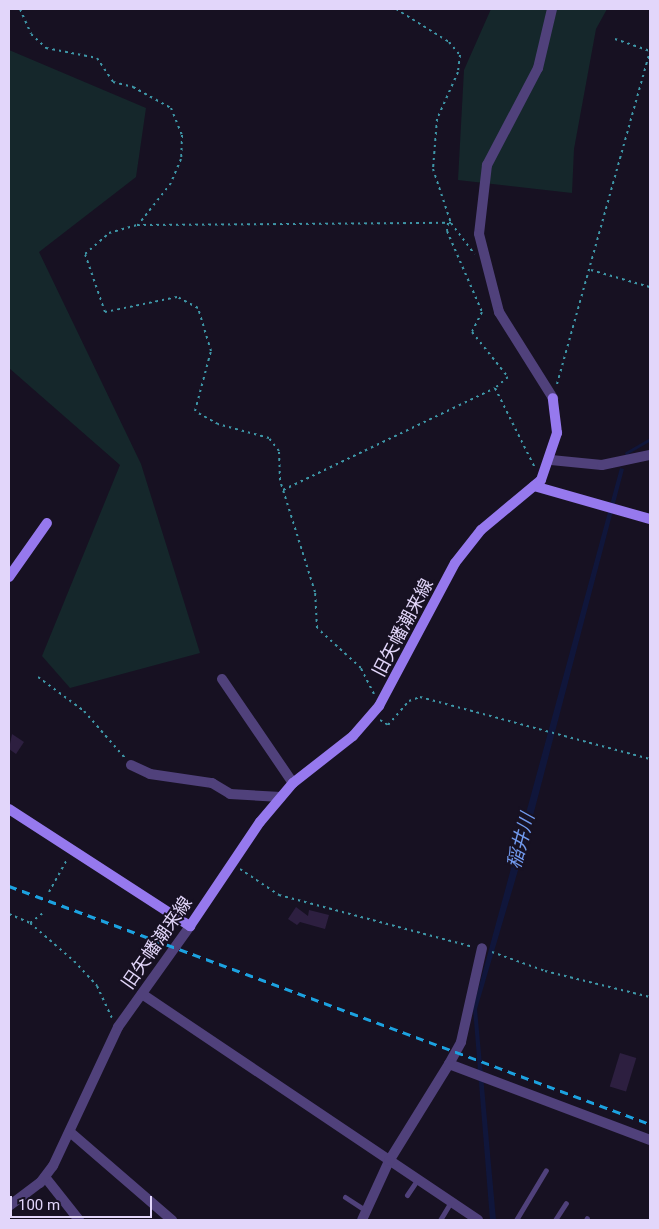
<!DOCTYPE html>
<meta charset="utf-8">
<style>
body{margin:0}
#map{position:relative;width:659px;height:1229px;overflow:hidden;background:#171122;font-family:Roboto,"Noto Sans JP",sans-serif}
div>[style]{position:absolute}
.green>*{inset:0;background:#15272b}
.water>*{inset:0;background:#10163b}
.stream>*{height:3px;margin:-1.5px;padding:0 1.5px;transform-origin:1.5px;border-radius:1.5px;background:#10163b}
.building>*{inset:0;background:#2d1f40;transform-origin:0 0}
.path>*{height:2px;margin-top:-1px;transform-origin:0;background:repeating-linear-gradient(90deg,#3e96a7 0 2.5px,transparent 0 6.5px)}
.lane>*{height:5px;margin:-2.5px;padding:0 2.5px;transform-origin:2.5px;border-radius:2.5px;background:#50417b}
.street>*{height:10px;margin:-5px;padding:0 5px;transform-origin:5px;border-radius:5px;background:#50417b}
.secondary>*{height:10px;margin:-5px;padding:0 5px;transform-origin:5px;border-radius:5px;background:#9679ee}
.rail>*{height:3px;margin-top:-1.5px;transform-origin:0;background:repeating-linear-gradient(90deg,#1ca2e0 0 8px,transparent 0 14px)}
span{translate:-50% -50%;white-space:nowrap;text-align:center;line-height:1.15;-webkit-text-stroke:4px #171122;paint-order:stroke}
.street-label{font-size:18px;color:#e2d6fa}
.water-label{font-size:19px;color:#7199ed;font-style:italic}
.frame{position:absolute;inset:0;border:10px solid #e2d6fa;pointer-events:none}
.scale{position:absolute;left:10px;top:1196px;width:142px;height:22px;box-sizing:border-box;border:2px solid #e2d6fa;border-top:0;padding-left:6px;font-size:15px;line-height:18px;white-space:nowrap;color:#e2d6fa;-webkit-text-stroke:4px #171122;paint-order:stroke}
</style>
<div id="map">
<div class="green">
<div style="clip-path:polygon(491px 9px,607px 9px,596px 29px,574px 149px,572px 193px,458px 180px,464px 70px)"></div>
<div style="clip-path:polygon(9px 50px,146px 108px,136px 177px,39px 252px,141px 464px,200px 653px,70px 688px,42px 656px,120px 465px,9px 368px)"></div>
</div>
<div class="water">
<div style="clip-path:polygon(620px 468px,624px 469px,524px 850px,477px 1009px,496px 1220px,490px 1220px,473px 1008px)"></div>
</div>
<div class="stream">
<div style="left:626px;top:453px;width:28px;rotate:-30deg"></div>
</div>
<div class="building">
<div style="clip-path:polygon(12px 734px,24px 742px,16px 754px,9px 749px)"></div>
<div style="clip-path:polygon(296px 907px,308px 916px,309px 910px,329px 915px,325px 929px,300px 922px,297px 925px,288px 919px)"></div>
<div style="left:620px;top:1053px;width:17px;height:35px;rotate:17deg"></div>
</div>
<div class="path">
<div style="left:20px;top:9px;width:27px;rotate:66deg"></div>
<div style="left:31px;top:34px;width:21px;rotate:43deg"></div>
<div style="left:46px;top:48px;width:52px;rotate:11.1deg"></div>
<div style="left:97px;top:58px;width:29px;rotate:56deg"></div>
<div style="left:113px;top:82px;width:21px;rotate:14deg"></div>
<div style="left:133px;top:87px;width:43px;rotate:28.9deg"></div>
<div style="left:171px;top:108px;width:29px;rotate:68deg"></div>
<div style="left:182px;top:135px;width:24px;rotate:92deg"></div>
<div style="left:181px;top:159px;width:26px;rotate:113deg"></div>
<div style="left:171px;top:183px;width:53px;rotate:128.2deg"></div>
<div style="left:396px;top:9px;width:62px;rotate:31.9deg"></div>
<div style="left:449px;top:42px;width:17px;rotate:50deg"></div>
<div style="left:460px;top:55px;width:17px;rotate:97deg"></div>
<div style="left:458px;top:72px;width:51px;rotate:114.1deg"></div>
<div style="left:437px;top:119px;width:50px;rotate:94.6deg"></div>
<div style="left:433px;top:169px;width:57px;rotate:71.6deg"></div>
<div style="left:451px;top:223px;width:39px;rotate:53deg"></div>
<div style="left:615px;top:39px;width:37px;rotate:19deg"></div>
<div style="left:448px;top:223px;width:8px;rotate:97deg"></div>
<div style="left:447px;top:231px;width:88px;rotate:66.6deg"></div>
<div style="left:482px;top:312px;width:22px;rotate:117deg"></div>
<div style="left:472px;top:332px;width:58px;rotate:51.3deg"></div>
<div style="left:508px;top:377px;width:17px;rotate:140deg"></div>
<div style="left:495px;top:388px;width:89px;rotate:63.4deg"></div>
<div style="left:591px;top:270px;width:61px;rotate:16.1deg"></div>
<div style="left:557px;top:384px;width:345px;rotate:-74.4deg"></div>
<div style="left:283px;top:490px;width:235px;rotate:-25.7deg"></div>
<div style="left:38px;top:677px;width:57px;rotate:36.5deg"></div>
<div style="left:84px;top:711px;width:62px;rotate:48.9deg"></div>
<div style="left:374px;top:694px;width:29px;rotate:-117deg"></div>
<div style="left:361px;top:668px;width:59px;rotate:-137.7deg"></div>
<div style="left:317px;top:628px;width:36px;rotate:-93deg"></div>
<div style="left:315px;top:592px;width:117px;rotate:-107.4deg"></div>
<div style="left:280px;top:480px;width:29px;rotate:-92deg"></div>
<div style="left:279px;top:451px;width:16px;rotate:-128deg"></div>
<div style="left:269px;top:438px;width:53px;rotate:-164.6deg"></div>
<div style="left:218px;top:424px;width:26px;rotate:-151deg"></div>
<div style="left:195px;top:411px;width:62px;rotate:-75.1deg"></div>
<div style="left:211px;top:351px;width:45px;rotate:-106.8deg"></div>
<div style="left:198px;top:308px;width:24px;rotate:-152deg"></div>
<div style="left:177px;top:297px;width:74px;rotate:168.2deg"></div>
<div style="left:105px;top:312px;width:61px;rotate:-109deg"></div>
<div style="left:85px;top:254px;width:32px;rotate:-41deg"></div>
<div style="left:109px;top:233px;width:29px;rotate:-16deg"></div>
<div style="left:137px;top:225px;width:314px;rotate:-0.4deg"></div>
<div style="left:380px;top:720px;width:9px;rotate:32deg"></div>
<div style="left:388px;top:725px;width:32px;rotate:-49deg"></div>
<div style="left:409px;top:701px;width:12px;rotate:-20deg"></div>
<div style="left:420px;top:697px;width:238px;rotate:15.1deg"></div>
<div style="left:240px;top:869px;width:47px;rotate:33.7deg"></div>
<div style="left:279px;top:895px;width:201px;rotate:15deg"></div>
<div style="left:49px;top:892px;width:38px;rotate:-61deg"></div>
<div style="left:9px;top:914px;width:23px;rotate:23deg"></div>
<div style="left:30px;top:923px;width:58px;rotate:40.8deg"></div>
<div style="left:74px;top:961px;width:34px;rotate:47deg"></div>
<div style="left:97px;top:986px;width:35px;rotate:65deg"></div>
<div style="left:30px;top:923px;width:18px;rotate:-38deg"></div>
<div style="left:492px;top:952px;width:56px;rotate:19.7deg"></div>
<div style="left:545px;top:971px;width:108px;rotate:13.9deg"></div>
</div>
<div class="lane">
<div style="left:407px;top:1195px;width:18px;rotate:-56deg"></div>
<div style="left:345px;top:1197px;width:24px;rotate:33deg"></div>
<div style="left:440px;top:1220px;width:21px;rotate:-59deg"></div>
<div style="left:516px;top:1220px;width:58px;rotate:-59deg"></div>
<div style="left:555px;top:1220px;width:20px;rotate:-57deg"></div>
<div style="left:586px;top:1220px;width:2px;rotate:-63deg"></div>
</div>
<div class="street">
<div style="left:552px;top:9px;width:61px;rotate:103.3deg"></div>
<div style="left:538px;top:68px;width:110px;rotate:117.7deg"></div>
<div style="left:487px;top:165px;width:69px;rotate:96.6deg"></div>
<div style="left:479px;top:234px;width:81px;rotate:75.6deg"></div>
<div style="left:499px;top:312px;width:102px;rotate:57.9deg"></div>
<div style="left:551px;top:460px;width:51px;rotate:5.6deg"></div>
<div style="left:602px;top:465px;width:49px;rotate:-11.8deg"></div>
<div style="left:222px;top:679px;width:126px;rotate:55.7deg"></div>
<div style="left:131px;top:765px;width:21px;rotate:25deg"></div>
<div style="left:150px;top:774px;width:63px;rotate:8.3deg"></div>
<div style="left:212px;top:783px;width:21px;rotate:31deg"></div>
<div style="left:230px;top:794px;width:51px;rotate:3.4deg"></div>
<div style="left:142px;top:994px;width:405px;rotate:33.9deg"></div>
<div style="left:449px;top:1064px;width:25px;rotate:-61deg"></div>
<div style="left:461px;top:1042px;width:96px;rotate:-77.4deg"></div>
<div style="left:70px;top:1132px;width:135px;rotate:40.8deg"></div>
<div style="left:45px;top:1177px;width:55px;rotate:51.7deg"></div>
<div style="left:9px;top:1206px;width:39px;rotate:-37deg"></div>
<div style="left:40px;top:1183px;width:21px;rotate:-53deg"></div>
<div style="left:53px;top:1166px;width:153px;rotate:-64.9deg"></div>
<div style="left:118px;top:1027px;width:124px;rotate:-54.5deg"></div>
<div style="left:362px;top:1220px;width:65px;rotate:-65.4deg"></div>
<div style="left:389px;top:1161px;width:114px;rotate:-58.3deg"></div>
<div style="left:449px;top:1064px;width:215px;rotate:20.7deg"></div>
</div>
<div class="secondary">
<div style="left:534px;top:486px;width:121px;rotate:15.9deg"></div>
<div style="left:9px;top:577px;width:66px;rotate:-54.9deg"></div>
<div style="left:9px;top:809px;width:216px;rotate:32.9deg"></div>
<div style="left:190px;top:926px;width:125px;rotate:-56.1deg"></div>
<div style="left:260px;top:822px;width:51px;rotate:-49.8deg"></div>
<div style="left:293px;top:783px;width:76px;rotate:-38.1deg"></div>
<div style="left:353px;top:736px;width:40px;rotate:-49deg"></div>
<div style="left:379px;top:706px;width:162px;rotate:-62deg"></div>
<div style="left:455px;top:563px;width:42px;rotate:-51.8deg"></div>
<div style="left:481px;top:530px;width:78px;rotate:-39.8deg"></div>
<div style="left:541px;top:480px;width:50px;rotate:-71.2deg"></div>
<div style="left:557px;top:433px;width:35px;rotate:-97deg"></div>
</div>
<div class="rail">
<div style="left:9px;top:886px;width:684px;rotate:20.37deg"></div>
</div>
<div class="street-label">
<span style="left:403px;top:628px;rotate:-62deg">旧矢幡潮来線</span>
<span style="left:157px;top:943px;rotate:-55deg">旧矢幡潮来線</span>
</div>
<div class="water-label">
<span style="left:521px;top:841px;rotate:-75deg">稲井川</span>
</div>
<div class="frame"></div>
<div class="scale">100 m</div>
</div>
